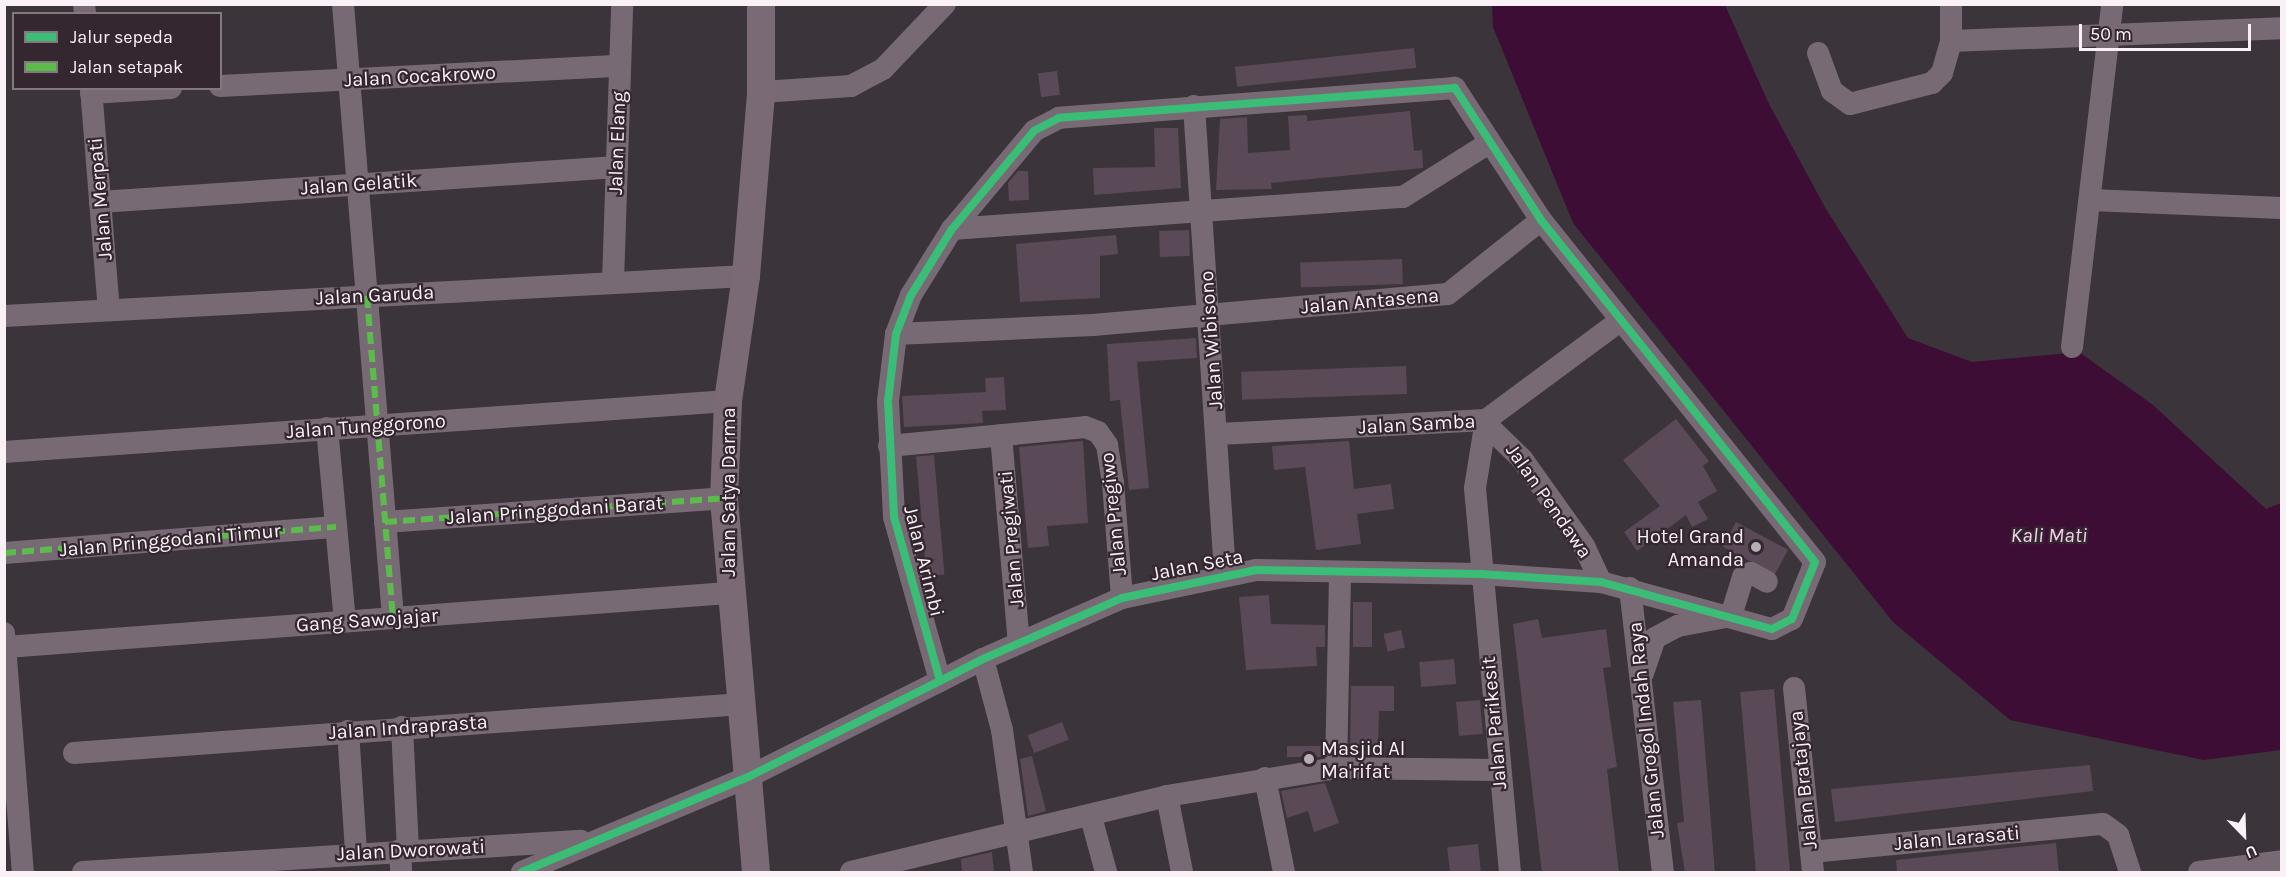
<!DOCTYPE html>
<style>
body{margin:0}
#map{position:relative;width:2286px;height:877px;overflow:hidden;background:#3b343a;font-family:Karla,sans-serif}
div>[style]{position:absolute}
.water>*{inset:0;background:#3e0d35}
.building>*{inset:0;background:#5a4957;transform-origin:0 0}
.minor>*{height:22px;margin:-11px;padding:0 11px;transform-origin:11px;border-radius:11px;background:#786a75}
.major>*{height:28px;margin:-14px;padding:0 14px;transform-origin:14px;border-radius:14px;background:#796a76}
.quiet>*{height:6px;margin-top:-3px;transform-origin:0;background:repeating-linear-gradient(90deg,#5cbc4b 0 12px,transparent 0 18px)}
.cycleway>*{height:8px;margin:-4px;padding:0 4px;transform-origin:4px;border-radius:4px;background:#3abd76}
.dots>*{width:16px;height:16px;translate:-50% -50%;box-sizing:border-box;border:3px solid #342730;border-radius:50%}
span{translate:-50% -50%;white-space:nowrap;text-align:center;line-height:1.15;-webkit-text-stroke:4.5px #342730;paint-order:stroke}
.street-label{font-size:20px;color:#faf1f7}
.poi-label{font-size:20px;color:#faf1f7}
.right{translate:-100% -50%;text-align:right}
.left{translate:0 -50%;text-align:left}
.water-label{font-size:21px;color:#f6cdea;font-style:italic}
.frame{position:absolute;inset:0;border:6px solid #faf1f7;pointer-events:none}
.legend{position:absolute;left:12px;top:12px;width:210px;height:78px;box-sizing:border-box;background:#342730;border:2px solid #837880;margin:0;padding:8px 10px;list-style:none;font-size:18px;color:#faf1f7}
.legend li{display:flex;align-items:center;gap:12px;height:30px}
.legend b{width:30px;border:2px solid #837880}
.north{position:absolute;left:2214px;top:805px;width:60px;height:60px;-webkit-text-stroke:4px #342730;paint-order:stroke;rotate:157deg;font-size:16px;font-weight:700;line-height:24px;text-align:center;color:#faf1f7}
.north::after{content:'';display:block;margin:auto;width:21px;height:27px;background:#faf1f7;clip-path:polygon(50% 0,100% 100%,50% 72%,0 100%)}
.scale{position:absolute;left:2079px;top:24px;width:172px;height:27px;box-sizing:border-box;border:3px solid #faf1f7;border-top:0;padding-left:8px;font-size:18px;line-height:21px;white-space:nowrap;color:#faf1f7;-webkit-text-stroke:4px #342730;paint-order:stroke}
</style>
<div id="map">
<div class="water">
<div style="clip-path:polygon(1492px 5px,1725px 5px,1768px 102px,1826px 209px,1908px 338px,1972px 362px,2079px 352px,2153px 405px,2266px 509px,2281px 503px,2281px 750px,2204px 760px,2010px 720px,1893px 622px,1573px 223px,1493px 27px)"></div>
</div>
<div class="building">
<div style="left:1414px;top:48px;width:20px;height:180px;rotate:84deg"></div>
<div style="left:1057px;top:71px;width:24px;height:19px;rotate:83deg"></div>
<div style="clip-path:polygon(1410px 111px,1414px 151px,1422px 150px,1423px 168px,1271px 183px,1272px 189px,1216px 190px,1220px 119px,1247px 117px,1248px 153px,1290px 150px,1288px 116px,1307px 115px,1307px 121px)"></div>
<div style="clip-path:polygon(1154px 128px,1178px 128px,1181px 188px,1094px 195px,1093px 168px,1155px 167px)"></div>
<div style="clip-path:polygon(1018px 171px,1028px 171px,1029px 200px,1009px 201px,1008px 183px)"></div>
<div style="left:1189px;top:230px;width:26px;height:30px;rotate:88deg"></div>
<div style="clip-path:polygon(1116px 235px,1118px 254px,1100px 256px,1100px 298px,1020px 302px,1016px 244px)"></div>
<div style="left:1402px;top:259px;width:25px;height:102px;rotate:88deg"></div>
<div style="clip-path:polygon(1196px 338px,1197px 358px,1137px 362px,1149px 488px,1129px 490px,1120px 400px,1110px 401px,1107px 344px)"></div>
<div style="left:1406px;top:366px;width:28px;height:165px;rotate:88deg"></div>
<div style="clip-path:polygon(1004px 377px,1006px 410px,982px 411px,983px 423px,904px 427px,902px 396px,986px 392px,985px 378px)"></div>
<div style="clip-path:polygon(1676px 419px,1709px 461px,1703px 466px,1717px 491px,1698px 502px,1708px 519px,1692px 527px,1686px 515px,1637px 551px,1624px 532px,1660px 506px,1623px 460px)"></div>
<div style="clip-path:polygon(1083px 441px,1088px 523px,1047px 526px,1049px 546px,1028px 548px,1019px 447px)"></div>
<div style="clip-path:polygon(1349px 441px,1354px 489px,1391px 484px,1394px 509px,1357px 514px,1361px 544px,1316px 550px,1305px 467px,1274px 470px,1272px 446px)"></div>
<div style="left:934px;top:455px;width:120px;height:18px;rotate:85deg"></div>
<div style="left:1736px;top:522px;width:59px;height:28px;rotate:28deg"></div>
<div style="clip-path:polygon(1269px 595px,1271px 624px,1325px 625px,1325px 647px,1316px 647px,1317px 666px,1246px 670px,1239px 597px)"></div>
<div style="left:1353px;top:602px;width:19px;height:45px"></div>
<div style="clip-path:polygon(1538px 619px,1542px 638px,1606px 629px,1611px 667px,1603px 668px,1617px 767px,1607px 769px,1619px 873px,1542px 873px,1513px 624px)"></div>
<div style="left:1401px;top:630px;width:18px;height:18px;rotate:77deg"></div>
<div style="left:1454px;top:659px;width:25px;height:35px;rotate:85deg"></div>
<div style="clip-path:polygon(1351px 686px,1394px 686px,1394px 711px,1379px 711px,1378px 755px,1350px 755px)"></div>
<div style="left:1774px;top:689px;width:185px;height:34px;rotate:85deg"></div>
<div style="left:1480px;top:700px;width:34px;height:24px;rotate:85deg"></div>
<div style="clip-path:polygon(1701px 700px,1715px 873px,1685px 873px,1677px 823px,1684px 822px,1673px 702px)"></div>
<div style="left:1062px;top:722px;width:19px;height:37px;rotate:69deg"></div>
<div style="left:1323px;top:746px;width:11px;height:36px;rotate:90deg"></div>
<div style="clip-path:polygon(1032px 756px,1046px 811px,1028px 816px,1020px 759px)"></div>
<div style="clip-path:polygon(2090px 765px,2093px 791px,1835px 822px,1831px 789px)"></div>
<div style="clip-path:polygon(1325px 783px,1339px 823px,1314px 832px,1308px 811px,1287px 818px,1281px 791px)"></div>
<div style="clip-path:polygon(2056px 843px,2059px 873px,1897px 873px,1896px 860px)"></div>
<div style="left:1478px;top:844px;width:29px;height:31px;rotate:84deg"></div>
<div style="clip-path:polygon(992px 852px,994px 873px,962px 873px,961px 859px)"></div>
</div>
<div class="minor">
<div style="left:84px;top:4px;width:10px;rotate:84deg"></div>
<div style="left:343px;top:4px;width:616px;rotate:85.34deg"></div>
<div style="left:1951px;top:4px;width:37px;rotate:90deg"></div>
<div style="left:1818px;top:53px;width:40px;rotate:69.8deg"></div>
<div style="left:1832px;top:91px;width:22px;rotate:36deg"></div>
<div style="left:1850px;top:104px;width:85px;rotate:-14.4deg"></div>
<div style="left:1932px;top:83px;width:14px;rotate:-45deg"></div>
<div style="left:1942px;top:73px;width:33px;rotate:-74deg"></div>
<div style="left:1951px;top:41px;width:331px;rotate:-2.2deg"></div>
<div style="left:220px;top:86px;width:400px;rotate:-2.9deg"></div>
<div style="left:91px;top:88px;width:223px;rotate:85.4deg"></div>
<div style="left:761px;top:92px;width:90px;rotate:-3.8deg"></div>
<div style="left:851px;top:86px;width:36px;rotate:-28deg"></div>
<div style="left:883px;top:69px;width:90px;rotate:-46.4deg"></div>
<div style="left:91px;top:93px;width:80px;rotate:-3.6deg"></div>
<div style="left:1194px;top:106px;width:468px;rotate:86.2deg"></div>
<div style="left:2091px;top:200px;width:191px;rotate:2.4deg"></div>
<div style="left:100px;top:202px;width:518px;rotate:-3.87deg"></div>
<div style="left:952px;top:229px;width:452px;rotate:-4.1deg"></div>
<div style="left:1403px;top:197px;width:102px;rotate:-32.1deg"></div>
<div style="left:613px;top:282px;width:278px;rotate:-88.1deg"></div>
<div style="left:4px;top:316px;width:743px;rotate:-3.09deg"></div>
<div style="left:896px;top:334px;width:197px;rotate:-2.6deg"></div>
<div style="left:1093px;top:325px;width:356px;rotate:-5deg"></div>
<div style="left:1448px;top:294px;width:119px;rotate:-38.5deg"></div>
<div style="left:2072px;top:347px;width:345px;rotate:-83.3deg"></div>
<div style="left:1486px;top:420px;width:69px;rotate:99.2deg"></div>
<div style="left:1475px;top:488px;width:386px;rotate:84.8deg"></div>
<div style="left:1489px;top:427px;width:46px;rotate:44.1deg"></div>
<div style="left:1522px;top:459px;width:107px;rotate:54.5deg"></div>
<div style="left:1584px;top:546px;width:40px;rotate:65deg"></div>
<div style="left:327px;top:428px;width:194px;rotate:84.7deg"></div>
<div style="left:1218px;top:434px;width:268px;rotate:-3deg"></div>
<div style="left:1486px;top:420px;width:167px;rotate:-36.5deg"></div>
<div style="left:1001px;top:435px;width:209px;rotate:85.1deg"></div>
<div style="left:889px;top:446px;width:197px;rotate:-5.5deg"></div>
<div style="left:1085px;top:427px;width:14px;rotate:21deg"></div>
<div style="left:1098px;top:432px;width:16px;rotate:55deg"></div>
<div style="left:1107px;top:445px;width:38px;rotate:81deg"></div>
<div style="left:1113px;top:483px;width:115px;rotate:85.5deg"></div>
<div style="left:4px;top:452px;width:726px;rotate:-4.03deg"></div>
<div style="left:385px;top:522px;width:340px;rotate:-4deg"></div>
<div style="left:4px;top:553px;width:333px;rotate:-4.5deg"></div>
<div style="left:1630px;top:588px;width:286px;rotate:83.4deg"></div>
<div style="left:4px;top:633px;width:240px;rotate:85.5deg"></div>
<div style="left:6px;top:647px;width:724px;rotate:-4.28deg"></div>
<div style="left:983px;top:659px;width:73px;rotate:75deg"></div>
<div style="left:1002px;top:730px;width:143px;rotate:82deg"></div>
<div style="left:1643px;top:673px;width:37px;rotate:-71deg"></div>
<div style="left:1655px;top:638px;width:26px;rotate:-28deg"></div>
<div style="left:1678px;top:626px;width:54px;rotate:-10.7deg"></div>
<div style="left:1731px;top:616px;width:41px;rotate:-72.9deg"></div>
<div style="left:1743px;top:577px;width:9px;rotate:-27deg"></div>
<div style="left:1751px;top:573px;width:18px;rotate:29deg"></div>
<div style="left:1794px;top:688px;width:185px;rotate:84.1deg"></div>
<div style="left:402px;top:727px;width:123px;rotate:87.2deg"></div>
<div style="left:348px;top:731px;width:122px;rotate:86.2deg"></div>
<div style="left:74px;top:753px;width:670px;rotate:-4.2deg"></div>
<div style="left:1336px;top:768px;width:162px;rotate:0.7deg"></div>
<div style="left:1265px;top:778px;width:96px;rotate:78.6deg"></div>
<div style="left:1167px;top:796px;width:77px;rotate:78.8deg"></div>
<div style="left:1091px;top:817px;width:57px;rotate:74.7deg"></div>
<div style="left:400px;top:850px;width:22px;rotate:87deg"></div>
<div style="left:1811px;top:852px;width:293px;rotate:-5.5deg"></div>
<div style="left:2103px;top:824px;width:19px;rotate:36deg"></div>
<div style="left:2118px;top:835px;width:39px;rotate:72deg"></div>
<div style="left:83px;top:872px;width:499px;rotate:-3.6deg"></div>
<div style="left:522px;top:872px;width:247px;rotate:-22.8deg"></div>
<div style="left:750px;top:776px;width:212px;rotate:-26.6deg"></div>
<div style="left:940px;top:681px;width:48px;rotate:-27.1deg"></div>
<div style="left:983px;top:659px;width:152px;rotate:-23.7deg"></div>
<div style="left:1122px;top:598px;width:137px;rotate:-11.8deg"></div>
<div style="left:1256px;top:570px;width:224px;rotate:1deg"></div>
<div style="left:1480px;top:574px;width:121px;rotate:3.8deg"></div>
<div style="left:1601px;top:582px;width:177px;rotate:15.4deg"></div>
<div style="left:1772px;top:629px;width:22px;rotate:-27deg"></div>
<div style="left:1792px;top:619px;width:61px;rotate:-68deg"></div>
<div style="left:1815px;top:562px;width:438px;rotate:-128.7deg"></div>
<div style="left:1541px;top:220px;width:158px;rotate:-123.1deg"></div>
<div style="left:1455px;top:88px;width:397px;rotate:175.7deg"></div>
<div style="left:1059px;top:118px;width:28px;rotate:153deg"></div>
<div style="left:1034px;top:131px;width:128px;rotate:129.9deg"></div>
<div style="left:952px;top:229px;width:78px;rotate:121.8deg"></div>
<div style="left:911px;top:295px;width:42px;rotate:111deg"></div>
<div style="left:896px;top:334px;width:67px;rotate:96.8deg"></div>
<div style="left:888px;top:401px;width:116px;rotate:87deg"></div>
<div style="left:894px;top:517px;width:170px;rotate:74.3deg"></div>
<div style="left:851px;top:872px;width:325px;rotate:-13.5deg"></div>
<div style="left:1167px;top:796px;width:171px;rotate:-9.4deg"></div>
<div style="left:1336px;top:768px;width:196px;rotate:-88.8deg"></div>
<div style="left:2199px;top:872px;width:84px;rotate:-7.5deg"></div>
</div>
<div class="major">
<div style="left:756px;top:872px;width:375px;rotate:-94.9deg"></div>
<div style="left:724px;top:498px;width:97px;rotate:-87.6deg"></div>
<div style="left:728px;top:401px;width:126px;rotate:-81.8deg"></div>
<div style="left:746px;top:276px;width:185px;rotate:-85.3deg"></div>
<div style="left:761px;top:92px;width:88px;rotate:-90deg"></div>
</div>
<div class="quiet">
<div style="left:367px;top:296px;width:323px;rotate:85.4deg"></div>
<div style="left:385px;top:522px;width:340px;rotate:-4deg"></div>
<div style="left:4px;top:553px;width:333px;rotate:-4.5deg"></div>
</div>
<div class="cycleway">
<div style="left:522px;top:872px;width:247px;rotate:-22.8deg"></div>
<div style="left:750px;top:776px;width:212px;rotate:-26.6deg"></div>
<div style="left:940px;top:681px;width:48px;rotate:-27.1deg"></div>
<div style="left:983px;top:659px;width:152px;rotate:-23.7deg"></div>
<div style="left:1122px;top:598px;width:137px;rotate:-11.8deg"></div>
<div style="left:1256px;top:570px;width:224px;rotate:1deg"></div>
<div style="left:1480px;top:574px;width:121px;rotate:3.8deg"></div>
<div style="left:1601px;top:582px;width:177px;rotate:15.4deg"></div>
<div style="left:1772px;top:629px;width:22px;rotate:-27deg"></div>
<div style="left:1792px;top:619px;width:61px;rotate:-68deg"></div>
<div style="left:1815px;top:562px;width:438px;rotate:-128.7deg"></div>
<div style="left:1541px;top:220px;width:158px;rotate:-123.1deg"></div>
<div style="left:1455px;top:88px;width:397px;rotate:175.7deg"></div>
<div style="left:1059px;top:118px;width:28px;rotate:153deg"></div>
<div style="left:1034px;top:131px;width:128px;rotate:129.9deg"></div>
<div style="left:952px;top:229px;width:78px;rotate:121.8deg"></div>
<div style="left:911px;top:295px;width:42px;rotate:111deg"></div>
<div style="left:896px;top:334px;width:67px;rotate:96.8deg"></div>
<div style="left:888px;top:401px;width:116px;rotate:87deg"></div>
<div style="left:894px;top:517px;width:170px;rotate:74.3deg"></div>
</div>
<div class="dots">
<div style="left:1756px;top:547px;background:#b7afb5"></div>
<div style="left:1309px;top:759px;background:#b7afb5"></div>
</div>
<div class="street-label">
<span style="left:420px;top:76px;rotate:-3deg">Jalan Cocakrowo</span>
<span style="left:617px;top:143px;rotate:-88deg">Jalan Elang</span>
<span style="left:359px;top:184px;rotate:-4deg">Jalan Gelatik</span>
<span style="left:100px;top:199px;rotate:-95deg">Jalan Merpati</span>
<span style="left:375px;top:295px;rotate:-3deg">Jalan Garuda</span>
<span style="left:1370px;top:301px;rotate:-5deg">Jalan Antasena</span>
<span style="left:1211px;top:340px;rotate:-94deg">Jalan Wibisono</span>
<span style="left:1417px;top:424px;rotate:-3deg">Jalan Samba</span>
<span style="left:366px;top:426px;rotate:-4deg">Jalan Tunggorono</span>
<span style="left:728px;top:492px;rotate:-90deg">Jalan Satya Darma</span>
<span style="left:1549px;top:501px;rotate:55deg">Jalan Pendawa</span>
<span style="left:555px;top:510px;rotate:-4deg">Jalan Pringgodani Barat</span>
<span style="left:1113px;top:514px;rotate:-96deg">Jalan Pregiwo</span>
<span style="left:1011px;top:539px;rotate:-95deg">Jalan Pregiwati</span>
<span style="left:170px;top:540px;rotate:-5deg">Jalan Pringgodani Timur</span>
<span style="left:924px;top:561px;rotate:76deg">Jalan Arimbi</span>
<span style="left:1197px;top:565px;rotate:-11deg">Jalan Seta</span>
<span style="left:367px;top:620px;rotate:-4deg">Gang Sawojajar</span>
<span style="left:1494px;top:723px;rotate:-95deg">Jalan Parikesit</span>
<span style="left:408px;top:727px;rotate:-4deg">Jalan Indraprasta</span>
<span style="left:1646px;top:730px;rotate:-96deg">Jalan Grogol Indah Raya</span>
<span style="left:1803px;top:780px;rotate:-96deg">Jalan Bratajaya</span>
<span style="left:1957px;top:838px;rotate:-5deg">Jalan Larasati</span>
<span style="left:411px;top:850px;rotate:-3deg">Jalan Dworowati</span>
</div>
<div class="poi-label">
<span class="right" style="left:1744px;top:548px">Hotel Grand<br>Amanda</span>
<span class="left" style="left:1321px;top:760px">Masjid Al<br>Ma'rifat</span>
</div>
<div class="water-label">
<span style="left:2049px;top:535px">Kali Mati</span>
</div>
<div class="frame"></div>
<ul class="legend">
<li><b style="height:8px;background:#3abd76"></b>Jalur sepeda</li>
<li><b style="height:8px;background:#5cbc4b"></b>Jalan setapak</li>
</ul>
<div class="north">U</div>
<div class="scale">50 m</div>
</div>
